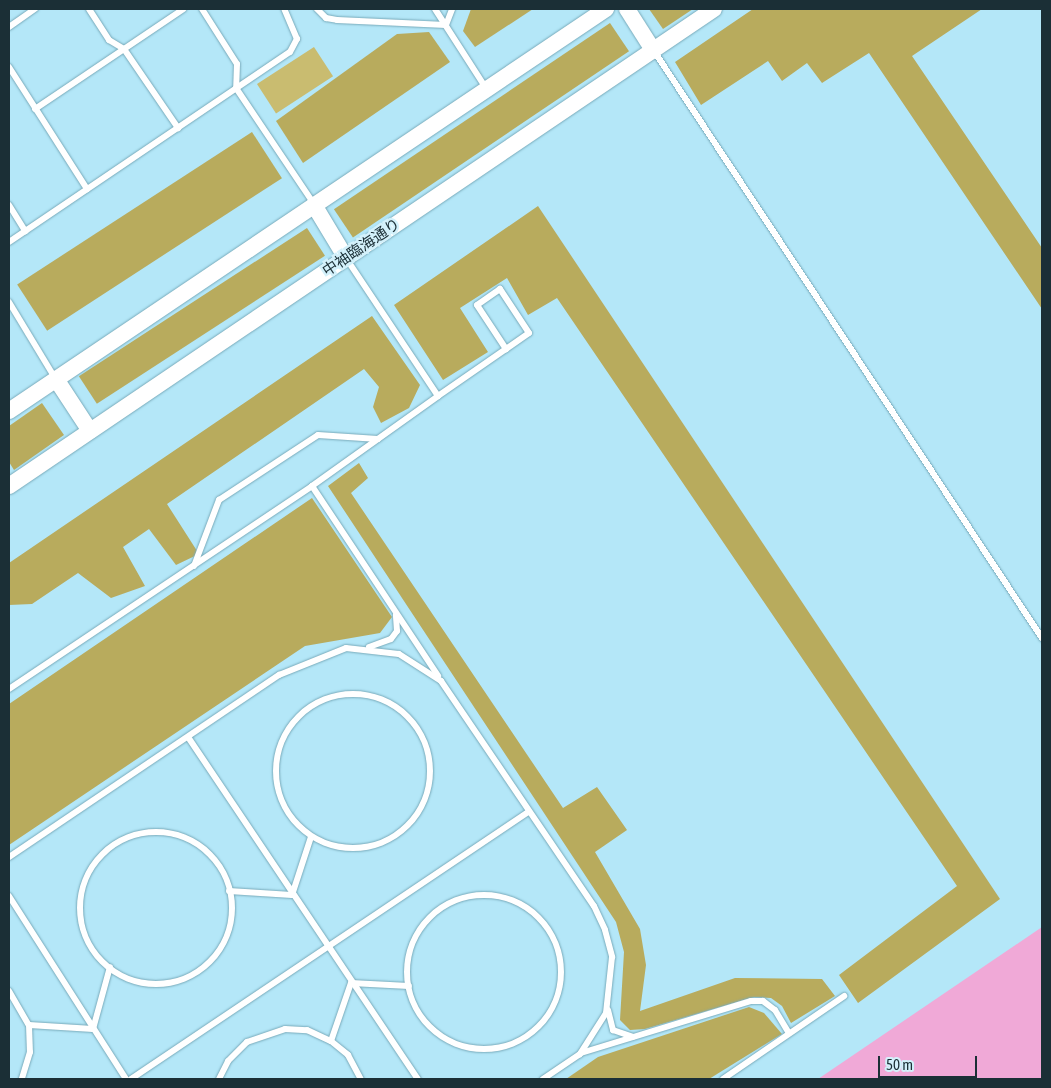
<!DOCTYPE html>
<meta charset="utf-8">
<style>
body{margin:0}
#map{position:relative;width:1051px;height:1088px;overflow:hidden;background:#b4e7f8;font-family:"Asap Condensed","Noto Sans JP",sans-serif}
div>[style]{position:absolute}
.green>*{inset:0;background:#c9bc70;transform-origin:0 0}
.forest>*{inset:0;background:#b8ab5d;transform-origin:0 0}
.water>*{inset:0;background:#f0a9d7}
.roads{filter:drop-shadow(0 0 1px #78aaba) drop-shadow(0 0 1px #78aaba)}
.service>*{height:6px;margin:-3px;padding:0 3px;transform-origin:3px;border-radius:3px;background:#fff}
.service>.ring{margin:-3px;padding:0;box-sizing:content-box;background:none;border:6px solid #fff;border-radius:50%}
.tertiary>*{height:16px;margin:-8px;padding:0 8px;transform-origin:8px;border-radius:8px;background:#fff}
span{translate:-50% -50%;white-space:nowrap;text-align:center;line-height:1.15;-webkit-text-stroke:5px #d3f1fb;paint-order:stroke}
.street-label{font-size:15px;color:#1b2f36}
.frame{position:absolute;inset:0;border:10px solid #1b2f36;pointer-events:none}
.scale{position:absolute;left:878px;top:1056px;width:99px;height:22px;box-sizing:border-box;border:2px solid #1b2f36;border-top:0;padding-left:6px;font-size:15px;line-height:18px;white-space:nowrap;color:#1b2f36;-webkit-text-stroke:4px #d3f1fb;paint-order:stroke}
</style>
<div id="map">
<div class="green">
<div style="left:314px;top:47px;width:35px;height:68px;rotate:57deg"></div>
</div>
<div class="forest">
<div style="clip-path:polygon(471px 9px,533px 9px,475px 47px,463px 31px)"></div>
<div style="clip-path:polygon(649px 9px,693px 9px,663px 29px)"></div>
<div style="clip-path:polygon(753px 9px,982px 9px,912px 56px,1042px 248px,1042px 309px,869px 53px,822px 83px,807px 63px,782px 81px,768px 61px,701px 105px,675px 62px)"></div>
<div style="left:610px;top:23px;width:34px;height:333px;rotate:56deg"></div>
<div style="clip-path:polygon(429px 32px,450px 62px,303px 163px,276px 121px,397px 34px)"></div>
<div style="left:252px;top:132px;width:55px;height:280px;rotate:57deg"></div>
<div style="clip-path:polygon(538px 206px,1000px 899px,858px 1003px,839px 975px,957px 886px,557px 298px,528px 315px,507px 278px,460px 308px,488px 352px,443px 380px,394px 305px)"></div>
<div style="left:307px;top:228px;width:33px;height:272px;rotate:57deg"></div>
<div style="clip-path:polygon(372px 316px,420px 385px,409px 408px,381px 423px,373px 407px,379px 387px,364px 369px,167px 504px,199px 554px,176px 565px,149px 529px,123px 547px,145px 586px,111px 598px,78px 573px,32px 604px,9px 605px,9px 563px)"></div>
<div style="clip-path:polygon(42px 403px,64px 435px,14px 470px,9px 462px,9px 426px)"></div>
<div style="clip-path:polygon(359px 463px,368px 478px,351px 493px,563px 808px,597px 787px,627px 830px,595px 852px,640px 929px,646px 965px,640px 1011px,735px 978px,822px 979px,835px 996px,791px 1023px,782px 1006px,771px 998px,754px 997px,645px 1029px,630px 1030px,620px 1020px,624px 952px,616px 922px,328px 486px)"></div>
<div style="clip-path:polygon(312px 498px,392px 617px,380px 633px,305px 646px,9px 845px,9px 704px)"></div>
<div style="clip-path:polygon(749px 1007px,764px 1013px,782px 1034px,709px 1079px,566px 1079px,598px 1057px)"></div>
</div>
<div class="water">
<div style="clip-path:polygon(1042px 927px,1042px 1079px,818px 1079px)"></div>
</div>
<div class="roads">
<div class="service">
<div style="left:89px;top:9px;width:37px;rotate:57deg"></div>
<div style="left:109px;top:40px;width:17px;rotate:31deg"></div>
<div style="left:124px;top:49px;width:96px;rotate:55.6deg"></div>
<div style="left:202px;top:9px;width:65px;rotate:57.5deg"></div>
<div style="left:237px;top:64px;width:24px;rotate:92deg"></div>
<div style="left:236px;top:88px;width:140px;rotate:56.1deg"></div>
<div style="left:317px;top:9px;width:13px;rotate:45deg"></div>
<div style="left:326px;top:18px;width:11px;rotate:10deg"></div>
<div style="left:337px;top:20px;width:109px;rotate:2.6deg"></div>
<div style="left:446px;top:25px;width:17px;rotate:-69deg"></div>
<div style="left:435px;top:9px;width:94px;rotate:57.2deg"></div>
<div style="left:9px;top:27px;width:32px;rotate:-35deg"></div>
<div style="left:654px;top:51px;width:704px;rotate:56.54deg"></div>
<div style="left:9px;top:67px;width:145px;rotate:57.4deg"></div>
<div style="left:35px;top:109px;width:179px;rotate:-34deg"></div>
<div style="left:9px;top:205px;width:31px;rotate:58deg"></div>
<div style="left:9px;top:242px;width:339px;rotate:-34.1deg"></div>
<div style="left:290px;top:52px;width:15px;rotate:-62deg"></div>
<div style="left:297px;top:39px;width:33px;rotate:-113deg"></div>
<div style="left:9px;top:302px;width:89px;rotate:58.8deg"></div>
<div style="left:438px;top:396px;width:83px;rotate:-34.7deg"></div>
<div style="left:506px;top:349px;width:28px;rotate:-35deg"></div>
<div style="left:529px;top:333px;width:53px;rotate:-123.4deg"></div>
<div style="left:500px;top:289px;width:28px;rotate:145deg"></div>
<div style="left:477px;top:305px;width:53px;rotate:56.6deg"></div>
<div style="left:312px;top:486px;width:155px;rotate:-35.5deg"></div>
<div style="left:438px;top:396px;width:166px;rotate:-123.7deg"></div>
<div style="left:194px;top:566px;width:71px;rotate:-69.3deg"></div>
<div style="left:219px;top:500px;width:118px;rotate:-33.3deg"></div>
<div style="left:318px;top:435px;width:60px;rotate:3.8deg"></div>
<div style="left:369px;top:647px;width:23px;rotate:-20deg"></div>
<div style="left:391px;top:639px;width:10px;rotate:-53deg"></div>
<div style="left:397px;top:631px;width:16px;rotate:-94deg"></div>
<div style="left:9px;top:689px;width:365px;rotate:-33.8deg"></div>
<div style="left:312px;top:486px;width:228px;rotate:56.4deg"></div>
<div class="ring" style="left:276px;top:694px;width:148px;height:148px"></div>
<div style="left:188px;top:737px;width:412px;rotate:56.1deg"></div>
<div class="ring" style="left:80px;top:832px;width:146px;height:146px"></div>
<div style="left:9px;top:857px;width:326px;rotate:-34deg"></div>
<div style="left:279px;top:675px;width:72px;rotate:-21.9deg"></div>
<div style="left:346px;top:648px;width:53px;rotate:6.5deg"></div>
<div style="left:399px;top:654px;width:50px;rotate:32.7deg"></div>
<div style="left:441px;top:681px;width:272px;rotate:55.8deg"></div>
<div style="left:594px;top:906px;width:26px;rotate:65deg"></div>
<div style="left:605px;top:930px;width:28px;rotate:75deg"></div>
<div style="left:612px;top:957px;width:56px;rotate:96.1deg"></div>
<div style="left:606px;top:1013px;width:49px;rotate:122.4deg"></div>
<div style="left:580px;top:1054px;width:45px;rotate:146deg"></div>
<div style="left:229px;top:891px;width:63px;rotate:3.6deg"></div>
<div style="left:292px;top:895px;width:61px;rotate:-71.9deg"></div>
<div class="ring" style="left:407px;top:895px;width:148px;height:148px"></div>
<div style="left:9px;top:896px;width:217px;rotate:57.4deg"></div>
<div style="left:9px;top:991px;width:39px;rotate:60deg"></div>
<div style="left:29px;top:1025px;width:27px;rotate:88deg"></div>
<div style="left:30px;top:1052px;width:28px;rotate:107deg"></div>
<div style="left:608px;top:1010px;width:21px;rotate:76deg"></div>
<div style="left:613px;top:1030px;width:21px;rotate:19deg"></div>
<div style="left:29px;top:1025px;width:64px;rotate:3.6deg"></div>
<div style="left:93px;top:1029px;width:64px;rotate:-74.7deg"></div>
<div style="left:331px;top:1041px;width:61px;rotate:-71deg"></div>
<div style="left:351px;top:983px;width:58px;rotate:3deg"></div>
<div style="left:581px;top:1053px;width:178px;rotate:-17deg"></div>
<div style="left:751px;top:1001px;width:12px"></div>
<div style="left:763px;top:1001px;width:15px;rotate:37deg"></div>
<div style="left:775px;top:1010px;width:27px;rotate:59deg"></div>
<div style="left:131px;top:1079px;width:479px;rotate:-33.9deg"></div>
<div style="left:219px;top:1079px;width:20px;rotate:-63deg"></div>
<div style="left:228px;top:1061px;width:27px;rotate:-45deg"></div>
<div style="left:247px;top:1042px;width:40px;rotate:-18.9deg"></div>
<div style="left:285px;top:1029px;width:22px;rotate:3deg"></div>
<div style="left:307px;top:1030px;width:26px;rotate:25deg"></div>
<div style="left:331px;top:1041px;width:22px;rotate:39deg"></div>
<div style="left:348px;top:1055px;width:27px;rotate:62deg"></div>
<div style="left:723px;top:1079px;width:147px;rotate:-34.4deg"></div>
</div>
<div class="tertiary">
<div style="left:627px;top:9px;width:49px;rotate:57.6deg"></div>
<div style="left:314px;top:205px;width:62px;rotate:58.9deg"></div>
<div style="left:56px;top:379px;width:62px;rotate:56.8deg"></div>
<div style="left:9px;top:411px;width:720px;rotate:-33.96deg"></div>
<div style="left:9px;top:486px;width:851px;rotate:-34.08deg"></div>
</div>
</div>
<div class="street-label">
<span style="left:361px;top:247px;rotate:-34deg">中袖臨海通り</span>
</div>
<div class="frame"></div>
<div class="scale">50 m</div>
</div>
